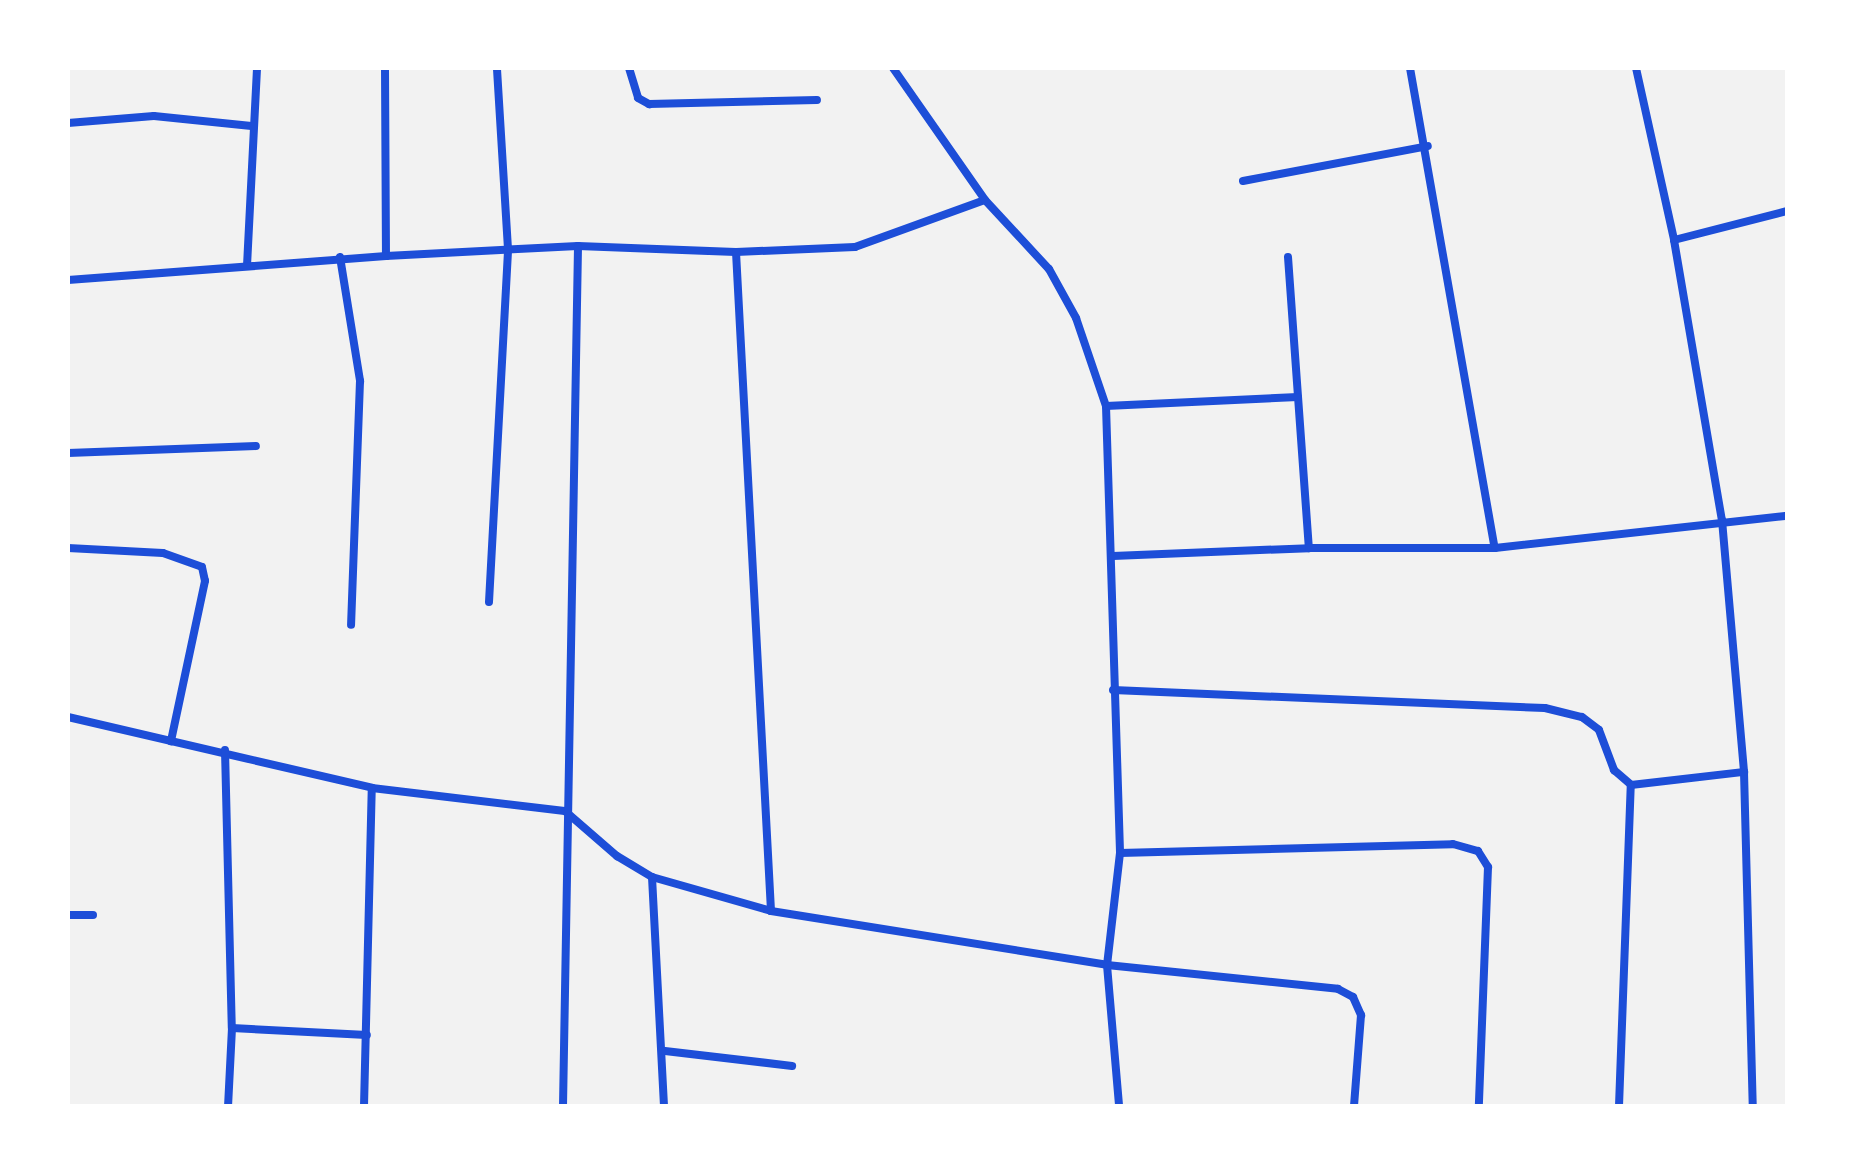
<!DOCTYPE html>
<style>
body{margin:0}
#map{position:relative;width:1855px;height:1174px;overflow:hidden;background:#f2f2f2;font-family:Cabin,sans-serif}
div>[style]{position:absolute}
.minor>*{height:8px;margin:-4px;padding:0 4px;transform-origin:4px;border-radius:4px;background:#1d4ed8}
span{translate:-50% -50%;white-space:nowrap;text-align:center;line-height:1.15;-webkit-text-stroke:6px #fff;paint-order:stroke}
.frame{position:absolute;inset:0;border:70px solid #fff;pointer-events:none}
</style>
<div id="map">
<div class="minor">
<div style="left:385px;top:68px;width:188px;rotate:89.7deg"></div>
<div style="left:386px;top:256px;width:192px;rotate:-3deg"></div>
<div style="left:578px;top:246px;width:158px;rotate:2.2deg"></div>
<div style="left:736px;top:252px;width:119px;rotate:-2.4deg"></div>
<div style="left:855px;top:247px;width:138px;rotate:-19.9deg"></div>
<div style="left:629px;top:68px;width:31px;rotate:73deg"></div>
<div style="left:638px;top:98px;width:13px;rotate:29deg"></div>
<div style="left:649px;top:104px;width:168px;rotate:-1.4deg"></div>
<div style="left:893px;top:68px;width:161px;rotate:55.1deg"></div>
<div style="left:985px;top:200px;width:94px;rotate:47.2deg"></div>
<div style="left:1049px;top:269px;width:56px;rotate:61.1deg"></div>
<div style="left:1076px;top:318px;width:93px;rotate:71.2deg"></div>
<div style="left:1106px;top:406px;width:447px;rotate:88.2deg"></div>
<div style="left:1120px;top:853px;width:113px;rotate:96.6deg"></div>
<div style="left:1107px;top:965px;width:142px;rotate:85.1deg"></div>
<div style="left:1410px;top:68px;width:487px;rotate:80deg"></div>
<div style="left:1636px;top:68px;width:176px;rotate:77.5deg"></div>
<div style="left:1674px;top:240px;width:284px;rotate:80.3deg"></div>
<div style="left:1722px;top:520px;width:253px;rotate:85deg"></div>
<div style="left:1744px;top:772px;width:334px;rotate:88.5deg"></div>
<div style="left:68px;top:123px;width:86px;rotate:-4.7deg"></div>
<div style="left:154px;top:116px;width:98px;rotate:5.9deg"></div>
<div style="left:1243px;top:181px;width:188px;rotate:-10.7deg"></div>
<div style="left:1674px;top:240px;width:117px;rotate:-14.4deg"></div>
<div style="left:736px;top:252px;width:660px;rotate:86.96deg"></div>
<div style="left:340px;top:257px;width:126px;rotate:80.8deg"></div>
<div style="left:360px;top:381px;width:244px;rotate:92.1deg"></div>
<div style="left:1288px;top:257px;width:292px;rotate:85.9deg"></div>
<div style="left:247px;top:266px;width:198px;rotate:-87.1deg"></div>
<div style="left:68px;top:280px;width:319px;rotate:-4.3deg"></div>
<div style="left:1106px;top:406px;width:192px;rotate:-2.7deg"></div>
<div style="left:68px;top:453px;width:188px;rotate:-2.1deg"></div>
<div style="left:68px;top:548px;width:95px;rotate:3deg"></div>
<div style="left:163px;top:553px;width:41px;rotate:19.7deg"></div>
<div style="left:202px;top:567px;width:14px;rotate:78deg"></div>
<div style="left:205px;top:581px;width:164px;rotate:102deg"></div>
<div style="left:1113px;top:556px;width:196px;rotate:-2.3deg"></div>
<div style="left:1309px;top:548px;width:186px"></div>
<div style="left:1495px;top:548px;width:294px;rotate:-6.3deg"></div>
<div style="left:489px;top:602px;width:354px;rotate:-86.9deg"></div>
<div style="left:508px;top:249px;width:181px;rotate:-93.5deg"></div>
<div style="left:1113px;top:690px;width:432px;rotate:2.4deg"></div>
<div style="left:1545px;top:708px;width:38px;rotate:14deg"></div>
<div style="left:1582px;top:717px;width:21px;rotate:37deg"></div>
<div style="left:1599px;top:730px;width:43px;rotate:69.4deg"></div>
<div style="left:1614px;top:770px;width:23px;rotate:41deg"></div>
<div style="left:1631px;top:785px;width:114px;rotate:-6.6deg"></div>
<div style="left:68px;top:717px;width:312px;rotate:13.1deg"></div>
<div style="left:372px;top:788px;width:194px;rotate:6.8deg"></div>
<div style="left:565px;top:811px;width:69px;rotate:40.9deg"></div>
<div style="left:617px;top:856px;width:41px;rotate:31deg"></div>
<div style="left:652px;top:877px;width:124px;rotate:15.9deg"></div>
<div style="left:771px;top:911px;width:340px;rotate:9.1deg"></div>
<div style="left:1107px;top:965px;width:232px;rotate:5.9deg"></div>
<div style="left:1338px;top:989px;width:17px;rotate:28deg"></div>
<div style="left:1353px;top:997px;width:20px;rotate:66deg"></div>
<div style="left:1361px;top:1015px;width:91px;rotate:94.4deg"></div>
<div style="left:225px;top:750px;width:278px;rotate:88.6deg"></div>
<div style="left:232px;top:1028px;width:78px;rotate:92.9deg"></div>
<div style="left:1120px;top:853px;width:333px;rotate:-1.5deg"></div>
<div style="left:1453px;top:844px;width:26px;rotate:16deg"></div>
<div style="left:1478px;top:851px;width:19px;rotate:58deg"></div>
<div style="left:1488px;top:867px;width:239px;rotate:92.2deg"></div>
<div style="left:652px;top:877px;width:229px;rotate:87deg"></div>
<div style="left:68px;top:915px;width:25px"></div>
<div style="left:232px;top:1028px;width:135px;rotate:3deg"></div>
<div style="left:665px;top:1051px;width:128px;rotate:6.7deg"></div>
<div style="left:364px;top:1106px;width:318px;rotate:-88.6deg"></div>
<div style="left:563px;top:1106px;width:860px;rotate:-89deg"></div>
<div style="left:1619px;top:1106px;width:321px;rotate:-87.9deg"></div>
</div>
<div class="frame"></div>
</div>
